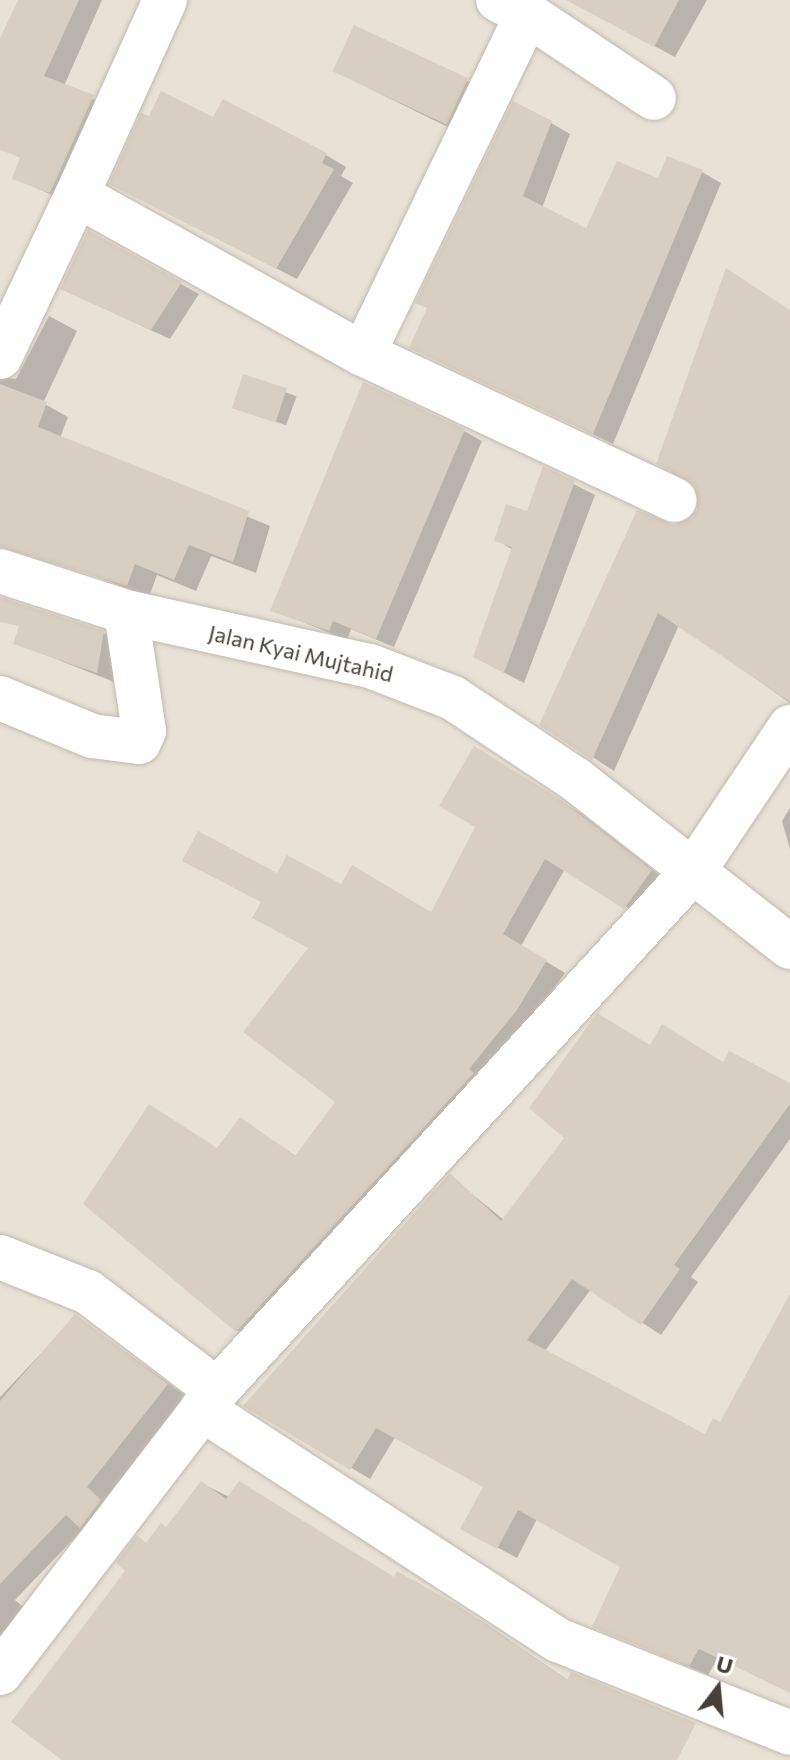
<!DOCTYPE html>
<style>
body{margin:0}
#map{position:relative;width:790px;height:1760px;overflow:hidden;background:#f4f0e8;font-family:Commissioner,sans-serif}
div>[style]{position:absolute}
.residential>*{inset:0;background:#e8e2d6;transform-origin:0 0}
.shadow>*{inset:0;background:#0003;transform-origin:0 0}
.building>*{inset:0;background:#d8cec1;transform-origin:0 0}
.roads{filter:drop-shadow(0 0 2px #c2baae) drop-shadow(0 0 2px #c2baae)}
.minor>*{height:44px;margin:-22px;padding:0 22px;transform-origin:22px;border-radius:22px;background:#fff}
span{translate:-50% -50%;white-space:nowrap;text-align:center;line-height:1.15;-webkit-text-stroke:6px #fff;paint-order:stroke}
.street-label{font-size:22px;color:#474037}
.north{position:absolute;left:678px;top:1648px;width:80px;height:80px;-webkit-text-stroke:6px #fff;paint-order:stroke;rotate:16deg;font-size:22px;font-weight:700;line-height:32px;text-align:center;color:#474037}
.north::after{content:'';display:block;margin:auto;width:28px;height:36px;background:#474037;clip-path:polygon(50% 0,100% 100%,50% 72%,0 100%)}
</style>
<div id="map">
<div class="residential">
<div style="left:0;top:0;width:790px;height:1760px"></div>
</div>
<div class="shadow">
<div style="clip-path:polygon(20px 0,102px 0,64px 86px,113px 108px,70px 203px,14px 178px,21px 158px,0 147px,0 43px)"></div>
<div style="clip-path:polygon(598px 0,707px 0,675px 57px,611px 23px)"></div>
<div style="clip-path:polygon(354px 81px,467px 81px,487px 92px,466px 136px)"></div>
<div style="clip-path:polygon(150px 118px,326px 155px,346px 167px,341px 176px,353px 183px,297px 279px,112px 184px)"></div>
<div style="clip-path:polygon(551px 123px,570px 134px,542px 208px,587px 231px,659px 180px,702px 172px,721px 183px,613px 444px,412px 347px)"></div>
<div style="clip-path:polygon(89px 233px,199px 294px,170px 339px,62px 289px)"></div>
<div style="clip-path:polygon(790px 311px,790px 703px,679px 625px,614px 771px,542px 724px,676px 527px,699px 511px)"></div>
<div style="clip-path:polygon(49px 316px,77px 331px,43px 403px,68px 417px,60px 438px,270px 526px,256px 573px,211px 556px,196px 591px,157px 575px,149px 597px,24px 548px,0 511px,0 377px,16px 379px)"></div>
<div style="left:244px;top:377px;width:56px;height:31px;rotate:20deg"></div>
<div style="clip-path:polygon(464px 431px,482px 441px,394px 647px,351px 629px,347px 640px,273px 610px)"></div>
<div style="clip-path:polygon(544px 469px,595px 495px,524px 683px,495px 668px,513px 550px,497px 540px,528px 514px)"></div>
<div style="clip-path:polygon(103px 633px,123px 645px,117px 683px,15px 643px)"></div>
<div style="clip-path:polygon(494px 760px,580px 813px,670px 883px,645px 918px,565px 869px,521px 946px,565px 973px,488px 1082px,257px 1342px,237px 1330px,218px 1150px,241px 1119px,297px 1157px,338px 1102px,311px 948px,277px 876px,432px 915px,477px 826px)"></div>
<div style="clip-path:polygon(790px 808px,790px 849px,782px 821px)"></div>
<div style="clip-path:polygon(651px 1047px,790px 1085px,790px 1139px,691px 1277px,698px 1282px,661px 1335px,591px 1289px,545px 1351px,706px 1437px,721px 1425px,790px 1308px,790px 1632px,718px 1658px,708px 1675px,595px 1626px,622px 1567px,537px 1519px,517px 1558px,482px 1539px,485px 1487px,395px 1437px,370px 1479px,246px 1405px,450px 1176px,504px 1220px)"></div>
<div style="clip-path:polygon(76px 1316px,186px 1396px,105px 1499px,119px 1513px,84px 1528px,15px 1600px,26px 1609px,0 1641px,0 1397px)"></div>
<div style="clip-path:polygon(201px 1483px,480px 1620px,569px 1681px,630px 1760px,66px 1760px,138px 1538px,148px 1544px,167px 1529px)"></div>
</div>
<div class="building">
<div style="clip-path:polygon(18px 0,79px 0,44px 76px,94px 95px,50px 193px,12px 179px,20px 157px,0 150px,0 38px)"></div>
<div style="clip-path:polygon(566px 0,679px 0,654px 47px)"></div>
<div style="left:354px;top:25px;width:126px;height:51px;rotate:25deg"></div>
<div style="clip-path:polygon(161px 91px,213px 117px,223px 99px,327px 153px,322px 163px,334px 169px,276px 269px,109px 184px,141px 113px,149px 116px)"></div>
<div style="clip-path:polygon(513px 101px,552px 121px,523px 196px,586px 228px,617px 161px,658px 178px,667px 156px,703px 170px,593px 434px,409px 348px,427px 308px,415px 303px)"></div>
<div style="clip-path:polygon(88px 230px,182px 282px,151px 330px,60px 289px)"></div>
<div style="clip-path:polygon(726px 268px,790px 310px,790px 702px,658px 613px,592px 760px,539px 725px,637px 510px,675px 525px,697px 510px,694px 485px,656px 464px)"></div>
<div style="left:243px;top:374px;width:46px;height:36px;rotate:18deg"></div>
<div style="clip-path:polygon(363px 382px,465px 429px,376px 639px,333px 621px,329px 631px,270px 611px)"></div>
<div style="clip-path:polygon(0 384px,47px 402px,38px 427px,249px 511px,233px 562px,189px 545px,174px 580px,135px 564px,127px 586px,0 547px)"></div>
<div style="clip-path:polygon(543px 466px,575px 481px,504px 673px,473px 657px,512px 547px,494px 541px,506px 504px,527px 511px)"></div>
<div style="clip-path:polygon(0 597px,104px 631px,97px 673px,13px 644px,19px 626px,0 622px)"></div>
<div style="clip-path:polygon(474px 746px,560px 799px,652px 870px,624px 909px,545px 859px,503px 934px,547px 960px,517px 1010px,469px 1069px,474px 1073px,236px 1332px,83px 1204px,149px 1104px,217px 1148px,240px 1117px,295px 1156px,335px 1102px,243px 1032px,308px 948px,252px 918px,261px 902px,182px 861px,198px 831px,277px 873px,287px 855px,341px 884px,352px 865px,431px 912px,475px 827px,439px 806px)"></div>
<div style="clip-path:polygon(597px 1013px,650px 1045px,662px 1024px,723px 1062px,729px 1051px,790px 1083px,790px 1104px,674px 1265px,680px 1269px,641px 1325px,572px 1279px,527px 1340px,705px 1434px,713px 1418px,720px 1422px,790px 1294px,790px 1693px,699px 1649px,689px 1666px,592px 1627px,620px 1567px,518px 1510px,497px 1549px,460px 1529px,483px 1487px,376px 1428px,350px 1470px,243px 1406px,450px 1173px,501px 1221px,564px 1138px,529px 1108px)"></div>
<div style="clip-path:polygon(75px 1314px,168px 1384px,87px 1487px,101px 1500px,80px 1528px,66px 1515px,0 1584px,0 1401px)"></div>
<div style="clip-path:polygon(201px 1481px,226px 1499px,239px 1481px,394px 1577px,397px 1571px,459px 1606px,567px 1680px,571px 1672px,696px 1723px,677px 1760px,62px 1760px,11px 1722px,125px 1571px,116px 1563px,137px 1535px,146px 1543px,161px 1523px,166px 1527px)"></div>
</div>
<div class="roads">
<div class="minor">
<div style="left:527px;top:14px;width:152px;rotate:33.5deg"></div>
<div style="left:77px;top:195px;width:214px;rotate:-65.7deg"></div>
<div style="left:363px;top:354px;width:377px;rotate:-64.2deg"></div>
<div style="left:527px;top:14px;width:32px;rotate:-154deg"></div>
<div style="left:0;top:357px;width:179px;rotate:-64.6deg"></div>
<div style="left:77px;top:195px;width:327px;rotate:29.1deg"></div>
<div style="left:363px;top:354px;width:344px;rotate:25.1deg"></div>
<div style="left:0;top:571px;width:133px;rotate:18deg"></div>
<div style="left:126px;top:612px;width:250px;rotate:12.5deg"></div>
<div style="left:370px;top:666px;width:89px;rotate:21.1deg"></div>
<div style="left:453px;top:698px;width:146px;rotate:33.6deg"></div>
<div style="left:575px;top:779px;width:273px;rotate:38deg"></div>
<div style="left:0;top:698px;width:100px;rotate:22.4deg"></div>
<div style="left:92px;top:736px;width:47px;rotate:7.3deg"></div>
<div style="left:139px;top:742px;width:12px;rotate:-66deg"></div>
<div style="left:144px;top:731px;width:120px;rotate:-98.6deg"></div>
<div style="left:0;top:1257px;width:95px;rotate:21.7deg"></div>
<div style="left:88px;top:1292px;width:162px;rotate:37.2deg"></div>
<div style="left:202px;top:1409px;width:424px;rotate:33deg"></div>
<div style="left:558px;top:1640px;width:250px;rotate:21.8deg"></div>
<div style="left:0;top:1673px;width:357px;rotate:-52.5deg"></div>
<div style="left:217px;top:1390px;width:707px;rotate:-47.46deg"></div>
<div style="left:695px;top:869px;width:171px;rotate:-56.2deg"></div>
</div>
</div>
<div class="street-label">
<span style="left:301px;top:653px;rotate:13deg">Jalan Kyai Mujtahid</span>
</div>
<div class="north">U</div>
</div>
